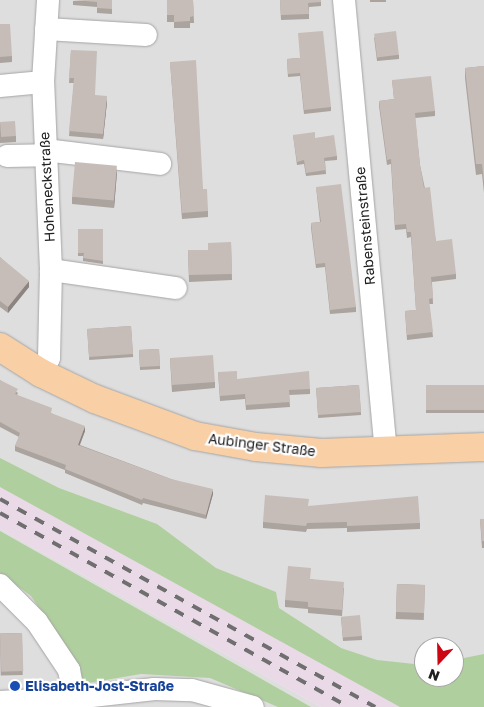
<!DOCTYPE html>
<meta charset="utf-8">
<style>
body{margin:0}
#map{position:relative;width:484px;height:707px;overflow:hidden;background:#f1eee8;font-family:"Golos Text",sans-serif}
div>[style]{position:absolute}
.residential>*{inset:0;background:#dfdede}
.industrial>*{inset:0;background:#eadae8}
.forest>*{inset:0;background:#b0cf9e}
.roads{filter:drop-shadow(0 0 1px #a5a5a5) drop-shadow(0 0 1px #a5a5a5)}
.minor>*{height:22px;margin:-11px;padding:0 11px;transform-origin:11px;border-radius:11px;background:#fff}
.major>*{height:28px;margin:-14px;padding:0 14px;transform-origin:14px;border-radius:14px;background:#f9cfa5}
.rail>*{height:4px;margin-top:-2px;transform-origin:0;background:repeating-linear-gradient(90deg,#6f6f6f 0 10px,transparent 0 20px)}
.wall>*{inset:0;background:#aaa39e;transform-origin:0 0}
.shaded-wall>*{inset:0;background:#8b8481}
.building>*{inset:0;background:#c6bdb8;transform-origin:0 0}
.dots>*{width:14px;height:14px;translate:-50% -50%;box-sizing:border-box;border:2px solid #fff;border-radius:50%}
span{translate:-50% -50%;white-space:nowrap;text-align:center;line-height:1.15;-webkit-text-stroke:4.5px #fff;paint-order:stroke}
.street-label{font-size:14px;color:#212121}
.transit-label{font-size:14px;color:#164399;font-weight:700}
.left{translate:0 -50%;text-align:left}
.north{position:absolute;left:414px;top:637px;width:50px;height:50px;box-sizing:border-box;background:#fff;border:1px solid #a6a6a6;border-radius:50%;rotate:201deg;font-size:14px;font-weight:700;line-height:20px;text-align:center;color:#212121}
.north::after{content:'';display:block;margin:auto;width:18px;height:22px;background:#cc0613;clip-path:polygon(50% 0,100% 100%,50% 72%,0 100%)}
</style>
<div id="map">
<div class="residential">
<div style="clip-path:polygon(evenodd,0 0,484px 0,484px 707px,414px 707px,0 478px,0 0,424px 647px,454px 647px,454px 677px,424px 677px,424px 647px)"></div>
<div style="clip-path:polygon(0 529px,321px 707px,0 707px)"></div>
</div>
<div class="industrial">
<div style="clip-path:polygon(0 478px,414px 707px,321px 707px,0 529px)"></div>
</div>
<div class="forest">
<div style="clip-path:polygon(0 458px,59px 488px,157px 524px,216px 568px,276px 592px,279px 608px,341px 648px,377px 660px,424px 665px,424px 677px,454px 677px,454px 660px,484px 654px,484px 707px,400px 707px,0 487px)"></div>
<div style="clip-path:polygon(0 531px,311px 707px,278px 707px,210px 678px,141px 674px,82px 684px,67px 649px,31px 596px,0 573px)"></div>
</div>
<div class="roads">
<div class="minor">
<div style="left:344px;top:0;width:454px;rotate:84.7deg"></div>
<div style="left:46px;top:29px;width:100px;rotate:3.4deg"></div>
<div style="left:0;top:86px;width:43px;rotate:-5.3deg"></div>
<div style="left:45px;top:150px;width:116px;rotate:6.9deg"></div>
<div style="left:7px;top:156px;width:39px;rotate:-1deg"></div>
<div style="left:51px;top:270px;width:126px;rotate:8.2deg"></div>
<div style="left:41px;top:373px;width:17px;rotate:-62deg"></div>
<div style="left:49px;top:358px;width:88px;rotate:-88.7deg"></div>
<div style="left:51px;top:270px;width:188px;rotate:-92.4deg"></div>
<div style="left:43px;top:82px;width:82px;rotate:-86.5deg"></div>
<div style="left:0;top:585px;width:52px;rotate:45deg"></div>
<div style="left:37px;top:622px;width:58px;rotate:56.3deg"></div>
<div style="left:69px;top:670px;width:38px;rotate:79deg"></div>
<div style="left:0;top:702px;width:74px;rotate:-3.1deg"></div>
<div style="left:74px;top:698px;width:81px;rotate:-6.4deg"></div>
<div style="left:154px;top:689px;width:38px;rotate:2deg"></div>
<div style="left:192px;top:690px;width:63px;rotate:15.6deg"></div>
</div>
<div class="major">
<div style="left:0;top:347px;width:49px;rotate:32.4deg"></div>
<div style="left:41px;top:373px;width:60px;rotate:25.7deg"></div>
<div style="left:95px;top:399px;width:107px;rotate:20.3deg"></div>
<div style="left:195px;top:436px;width:62px;rotate:10.2deg"></div>
<div style="left:256px;top:447px;width:66px;rotate:5.2deg"></div>
<div style="left:322px;top:453px;width:162px;rotate:-2.1deg"></div>
</div>
</div>
<div class="rail">
<div style="left:0;top:499px;width:429px;rotate:29deg"></div>
<div style="left:0;top:513px;width:398px;rotate:29.1deg"></div>
</div>
<div class="wall">
<div style="clip-path:polygon(112px 0,112px 14px,97px 13px,97px 7px,73px 5px,73px 1px)"></div>
<div style="clip-path:polygon(167px 0,193px 0,194px 23px,190px 23px,190px 28px,174px 28px,174px 22px,167px 22px)"></div>
<div style="clip-path:polygon(280px 0,321px 0,321px 6px,309px 7px,309px 19px,281px 20px)"></div>
<div style="left:370px;top:0;width:16px;height:2px"></div>
<div style="clip-path:polygon(0 24px,12px 56px,12px 62px,0 63px)"></div>
<div style="clip-path:polygon(374px 37px,399px 55px,399px 59px,377px 61px)"></div>
<div style="clip-path:polygon(71px 50px,95px 95px,107px 102px,103px 139px,69px 136px,74px 83px,69px 83px)"></div>
<div style="clip-path:polygon(299px 58px,331px 107px,331px 111px,304px 114px,300px 76px,288px 77px,287px 59px)"></div>
<div style="clip-path:polygon(170px 62px,203px 189px,208px 211px,208px 217px,182px 219px)"></div>
<div style="clip-path:polygon(484px 66px,484px 193px,482px 174px,476px 175px,465px 78px,465px 68px)"></div>
<div style="clip-path:polygon(392px 80px,435px 111px,435px 116px,415px 118px,420px 165px,436px 241px,456px 274px,456px 279px,432px 282px,433px 304px,429px 304px,433px 337px,407px 340px,405px 311px,416px 310px,411px 237px,407px 238px,406px 229px,395px 230px,391px 164px,387px 165px,379px 106px,379px 101px,394px 99px)"></div>
<div style="clip-path:polygon(0 122px,16px 136px,16px 142px,0 143px)"></div>
<div style="clip-path:polygon(293px 135px,315px 138px,337px 156px,337px 160px,325px 161px,326px 174px,306px 176px,304px 164px,297px 165px)"></div>
<div style="clip-path:polygon(117px 172px,114px 208px,72px 204px,72px 197px)"></div>
<div style="clip-path:polygon(316px 187px,356px 307px,356px 312px,330px 314px,325px 267px,316px 268px,311px 228px,311px 223px,320px 222px)"></div>
<div style="clip-path:polygon(78px 229px,103px 229px,103px 264px,83px 261px,83px 256px,78px 256px)"></div>
<div style="clip-path:polygon(231px 242px,232px 280px,189px 282px,188px 250px,208px 250px)"></div>
<div style="clip-path:polygon(0 257px,29px 287px,8px 313px,0 307px)"></div>
<div style="left:131px;top:326px;width:31px;height:44px;rotate:86deg"></div>
<div style="left:159px;top:349px;width:20px;height:20px;rotate:87deg"></div>
<div style="clip-path:polygon(170px 358px,215px 382px,215px 388px,172px 392px)"></div>
<div style="clip-path:polygon(218px 372px,237px 379px,310px 389px,310px 394px,289px 395px,290px 407px,246px 410px,245px 399px,220px 401px)"></div>
<div style="clip-path:polygon(0 380px,18px 393px,17px 395px,85px 431px,80px 445px,171px 479px,213px 494px,206px 519px,143px 503px,142px 505px,65px 473px,65px 470px,15px 451px,15px 446px,19px 437px,0 427px)"></div>
<div style="left:359px;top:385px;width:30px;height:43px;rotate:86deg"></div>
<div style="left:484px;top:385px;width:28px;height:58px;rotate:90deg"></div>
<div style="clip-path:polygon(309px 506px,420px 523px,420px 529px,347px 532px,347px 528px,307px 529px,306px 532px,263px 528px,263px 522px)"></div>
<div style="clip-path:polygon(480px 519px,484px 519px,484px 548px,482px 548px)"></div>
<div style="clip-path:polygon(311px 579px,344px 588px,342px 616px,308px 613px,308px 609px,285px 607px,285px 600px)"></div>
<div style="left:397px;top:584px;width:28px;height:35px;rotate:2deg"></div>
<div style="clip-path:polygon(341px 617px,362px 636px,362px 640px,343px 641px)"></div>
<div style="left:22px;top:633px;width:42px;height:22px;rotate:89deg"></div>
</div>
<div class="shaded-wall">
<div style="clip-path:polygon(107px 96px,107px 102px,103px 139px,103px 134px)"></div>
<div style="clip-path:polygon(117px 166px,117px 172px,114px 208px,114px 201px)"></div>
<div style="clip-path:polygon(29px 281px,29px 287px,8px 313px,8px 307px)"></div>
<div style="clip-path:polygon(85px 426px,85px 431px,78px 449px,78px 445px)"></div>
<div style="clip-path:polygon(213px 489px,213px 494px,206px 519px,206px 515px)"></div>
</div>
<div class="building">
<div style="clip-path:polygon(73px 0,112px 0,112px 9px,97px 8px,97px 2px)"></div>
<div style="clip-path:polygon(167px 0,193px 0,194px 16px,190px 17px,190px 21px,174px 22px,174px 15px,167px 15px)"></div>
<div style="clip-path:polygon(280px 0,321px 0,321px 2px,308px 3px,309px 14px,281px 15px)"></div>
<div style="clip-path:polygon(0 24px,10px 24px,12px 56px,0 57px)"></div>
<div style="clip-path:polygon(323px 31px,331px 107px,304px 110px,300px 73px,288px 74px,287px 59px,300px 58px,298px 33px)"></div>
<div style="left:396px;top:31px;width:24px;height:22px;rotate:83deg"></div>
<div style="clip-path:polygon(71px 50px,97px 51px,95px 95px,107px 96px,103px 134px,69px 131px,74px 78px,69px 78px)"></div>
<div style="clip-path:polygon(196px 60px,203px 189px,207px 189px,208px 211px,182px 213px,170px 62px)"></div>
<div style="clip-path:polygon(484px 66px,484px 182px,482px 164px,476px 164px,465px 68px)"></div>
<div style="clip-path:polygon(431px 76px,435px 111px,415px 113px,420px 165px,424px 188px,430px 187px,436px 241px,452px 239px,456px 274px,431px 277px,433px 298px,429px 299px,433px 332px,407px 335px,405px 311px,416px 310px,411px 232px,407px 232px,406px 224px,395px 225px,391px 159px,387px 160px,379px 101px,394px 99px,392px 80px)"></div>
<div style="left:15px;top:121px;width:15px;height:15px;rotate:86deg"></div>
<div style="clip-path:polygon(315px 132px,315px 138px,334px 135px,337px 156px,324px 158px,326px 170px,306px 173px,304px 160px,297px 162px,293px 135px)"></div>
<div style="left:75px;top:162px;width:42px;height:35px;rotate:5deg"></div>
<div style="clip-path:polygon(341px 184px,356px 307px,330px 310px,325px 263px,316px 264px,311px 223px,321px 222px,316px 187px)"></div>
<div style="clip-path:polygon(78px 229px,103px 229px,103px 261px,83px 258px,84px 253px,78px 253px)"></div>
<div style="clip-path:polygon(231px 242px,232px 274px,189px 275px,188px 250px,208px 250px,208px 243px)"></div>
<div style="clip-path:polygon(0 257px,29px 281px,8px 307px,0 301px)"></div>
<div style="left:131px;top:326px;width:28px;height:44px;rotate:86deg"></div>
<div style="left:159px;top:349px;width:17px;height:20px;rotate:87deg"></div>
<div style="left:213px;top:355px;width:27px;height:43px;rotate:86deg"></div>
<div style="clip-path:polygon(237px 371px,237px 379px,309px 371px,310px 389px,289px 390px,290px 402px,246px 405px,245px 394px,220px 396px,218px 372px)"></div>
<div style="clip-path:polygon(0 380px,18px 389px,15px 394px,52px 408px,51px 413px,85px 426px,78px 445px,171px 479px,213px 489px,206px 515px,143px 498px,142px 500px,65px 469px,66px 465px,15px 446px,20px 433px,0 422px)"></div>
<div style="left:359px;top:385px;width:27px;height:43px;rotate:86deg"></div>
<div style="left:484px;top:385px;width:25px;height:58px;rotate:90deg"></div>
<div style="clip-path:polygon(265px 495px,309px 499px,308px 506px,418px 496px,420px 523px,347px 526px,347px 522px,307px 523px,306px 526px,263px 522px)"></div>
<div style="clip-path:polygon(480px 519px,484px 519px,484px 541px,482px 541px)"></div>
<div style="clip-path:polygon(288px 566px,311px 568px,310px 579px,344px 582px,342px 610px,308px 607px,308px 602px,285px 600px)"></div>
<div style="left:397px;top:584px;width:28px;height:28px;rotate:2deg"></div>
<div style="left:360px;top:615px;width:21px;height:19px;rotate:85deg"></div>
<div style="left:22px;top:633px;width:38px;height:22px;rotate:88deg"></div>
</div>
<div class="dots">
<div style="left:15px;top:686px;background:#1a4fb4"></div>
</div>
<div class="street-label">
<span style="left:47px;top:187px;rotate:-93deg">Hoheneckstraße</span>
<span style="left:365px;top:226px;rotate:-95deg">Rabensteinstraße</span>
<span style="left:262px;top:445px;rotate:7deg">Aubinger Straße</span>
</div>
<div class="transit-label">
<span class="left" style="left:25px;top:686px">Elisabeth-Jost-Straße</span>
</div>
<div class="north">N</div>
</div>
